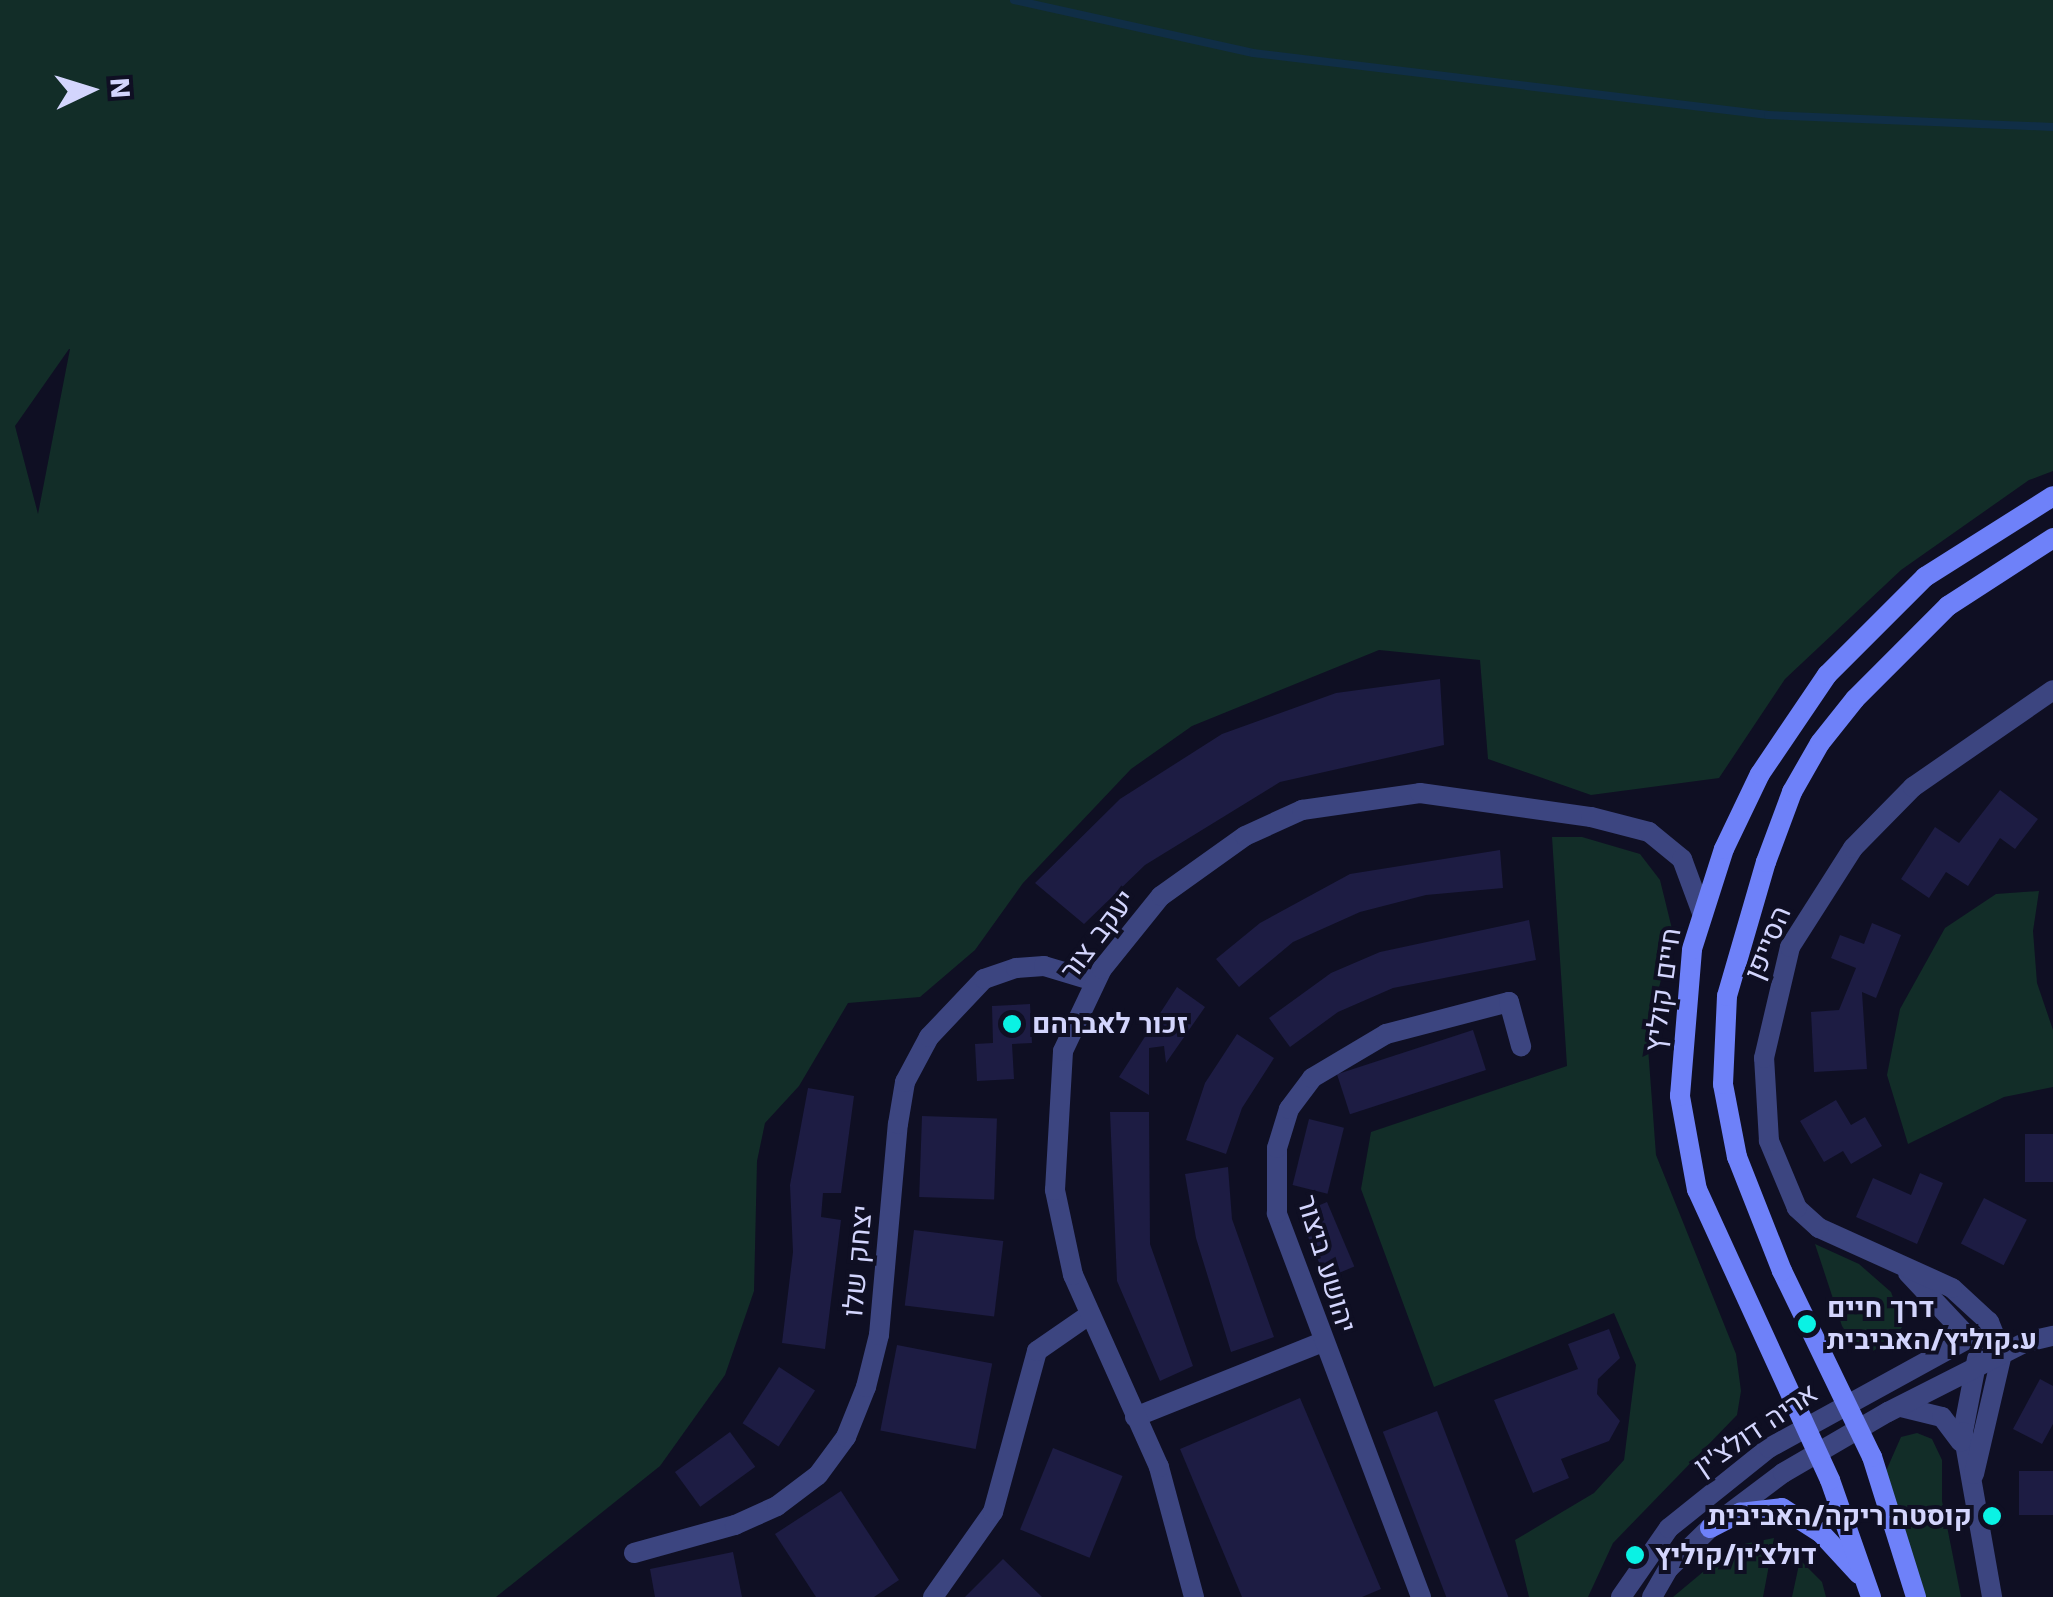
<!DOCTYPE html>
<meta charset="utf-8">
<style>
body{margin:0}
#map{position:relative;width:2053px;height:1597px;overflow:hidden;background:#0f0f23;font-family:"Work Sans",Heebo,sans-serif}
div>[style]{position:absolute}
.green>*{inset:0;background:#122d28}
.stream>*{height:8px;margin:-4px;padding:0 4px;transform-origin:4px;border-radius:4px;background:#102e46}
.building>*{inset:0;background:#1d1c43;transform-origin:0 0}
.minor>*{height:20px;margin:-10px;padding:0 10px;transform-origin:10px;border-radius:10px;background:#3c4580}
.tertiary>*{height:20px;margin:-10px;padding:0 10px;transform-origin:10px;border-radius:10px;background:#3c4580}
.secondary>*{height:20px;margin:-10px;padding:0 10px;transform-origin:10px;border-radius:10px;background:#6e81f9}
.dots>*{width:28px;height:28px;translate:-50% -50%;box-sizing:border-box;border:5px solid #0f0f23;border-radius:50%}
span{translate:-50% -50%;white-space:nowrap;text-align:center;line-height:1.15;-webkit-text-stroke:8px #0f0f23;paint-order:stroke}
.street-label{font-size:28px;color:#d3d5fd}
.poi-label{font-size:28px;color:#d3d5fd;font-weight:700}
.left{translate:0 -50%;text-align:left}
.right{translate:-100% -50%;text-align:right}
.north{position:absolute;left:40px;top:40px;width:100px;height:100px;-webkit-text-stroke:8px #0f0f23;paint-order:stroke;rotate:86deg;font-size:28px;font-weight:700;line-height:40px;text-align:center;color:#d3d5fd}
.north::after{content:'';display:block;margin:auto;width:35px;height:45px;background:#d3d5fd;clip-path:polygon(50% 0,100% 100%,50% 72%,0 100%)}
</style>
<div id="map">
<div class="green">
<div style="clip-path:polygon(evenodd,0 0,2053px 0,2053px 471px,2029px 480px,1901px 570px,1785px 679px,1719px 778px,1591px 795px,1488px 759px,1480px 660px,1379px 650px,1192px 726px,1131px 769px,1023px 883px,975px 950px,920px 997px,848px 1003px,799px 1086px,765px 1123px,757px 1161px,754px 1291px,725px 1375px,660px 1466px,496px 1597px,0 1597px,0 0,69px 349px,70px 349px,38px 514px,15px 426px,69px 349px)"></div>
<div style="clip-path:polygon(1552px 837px,1582px 837px,1640px 854px,1660px 880px,1673px 933px,1647px 1034px,1656px 1155px,1736px 1354px,1741px 1391px,1737px 1415px,1613px 1543px,1588px 1597px,1529px 1597px,1515px 1540px,1594px 1493px,1624px 1460px,1636px 1365px,1614px 1313px,1434px 1387px,1361px 1189px,1371px 1132px,1567px 1066px)"></div>
<div style="clip-path:polygon(2039px 891px,2033px 931px,2037px 983px,2053px 1030px,2053px 1087px,2004px 1097px,1908px 1144px,1887px 1075px,1900px 1009px,1945px 928px,1996px 894px)"></div>
<div style="clip-path:polygon(1815px 1244px,1859px 1264px,1891px 1292px,1903px 1326px,1891px 1341px,1869px 1353px,1857px 1350px,1842px 1326px)"></div>
<div style="clip-path:polygon(1917px 1433px,1932px 1439px,1942px 1460px,1942px 1501px,1961px 1597px,1925px 1597px,1886px 1471px,1901px 1437px)"></div>
<div style="clip-path:polygon(1774px 1538px,1763px 1597px,1673px 1597px,1734px 1546px)"></div>
<div style="clip-path:polygon(1800px 1560px,1822px 1582px,1826px 1597px,1792px 1597px)"></div>
</div>
<div class="stream">
<div style="left:1014px;top:0;width:245px;rotate:12.5deg"></div>
<div style="left:1253px;top:53px;width:519px;rotate:6.86deg"></div>
<div style="left:1768px;top:115px;width:285px;rotate:2.4deg"></div>
</div>
<div class="building">
<div style="clip-path:polygon(1440px 679px,1444px 745px,1280px 782px,1145px 865px,1084px 924px,1035px 883px,1120px 799px,1222px 734px,1336px 693px)"></div>
<div style="clip-path:polygon(2000px 790px,2038px 819px,2015px 849px,2000px 838px,1968px 886px,1946px 872px,1929px 898px,1901px 879px,1935px 827px,1959px 843px)"></div>
<div style="clip-path:polygon(1500px 850px,1503px 888px,1426px 895px,1360px 912px,1293px 942px,1239px 987px,1216px 959px,1260px 923px,1350px 874px)"></div>
<div style="clip-path:polygon(1529px 920px,1536px 960px,1393px 988px,1338px 1012px,1290px 1047px,1269px 1018px,1331px 973px,1380px 952px)"></div>
<div style="clip-path:polygon(1872px 923px,1901px 935px,1876px 998px,1862px 992px,1867px 1069px,1814px 1072px,1811px 1012px,1839px 1010px,1856px 968px,1831px 958px,1840px 935px,1864px 944px)"></div>
<div style="clip-path:polygon(1177px 987px,1205px 1007px,1166px 1063px,1164px 1046px,1149px 1048px,1149px 1095px,1119px 1077px)"></div>
<div style="clip-path:polygon(1030px 1004px,1032px 1043px,1012px 1044px,1014px 1079px,977px 1081px,975px 1044px,993px 1043px,992px 1006px)"></div>
<div style="left:1473px;top:1030px;width:42px;height:143px;rotate:72deg"></div>
<div style="clip-path:polygon(1237px 1034px,1274px 1058px,1242px 1108px,1226px 1154px,1186px 1140px,1205px 1083px)"></div>
<div style="clip-path:polygon(808px 1088px,854px 1096px,841px 1193px,823px 1193px,821px 1217px,841px 1220px,825px 1349px,782px 1343px,793px 1252px,790px 1185px)"></div>
<div style="clip-path:polygon(1836px 1100px,1851px 1125px,1865px 1117px,1882px 1146px,1851px 1164px,1843px 1151px,1824px 1162px,1800px 1121px)"></div>
<div style="clip-path:polygon(1110px 1112px,1149px 1112px,1150px 1244px,1193px 1366px,1160px 1381px,1117px 1281px)"></div>
<div style="left:922px;top:1116px;width:75px;height:81px;rotate:2deg"></div>
<div style="left:1309px;top:1119px;width:36px;height:68px;rotate:14deg"></div>
<div style="left:2053px;top:1134px;width:48px;height:28px;rotate:90deg"></div>
<div style="clip-path:polygon(1228px 1167px,1232px 1219px,1274px 1337px,1231px 1352px,1196px 1238px,1185px 1174px)"></div>
<div style="clip-path:polygon(1920px 1173px,1943px 1183px,1917px 1244px,1856px 1217px,1873px 1178px,1911px 1195px)"></div>
<div style="left:1984px;top:1198px;width:48px;height:51px;rotate:27deg"></div>
<div style="left:1327px;top:1202px;width:70px;height:31px;rotate:67deg"></div>
<div style="left:914px;top:1230px;width:90px;height:76px;rotate:7deg"></div>
<div style="clip-path:polygon(1609px 1329px,1620px 1358px,1598px 1379px,1597px 1394px,1620px 1421px,1609px 1441px,1561px 1459px,1569px 1478px,1533px 1493px,1494px 1400px,1578px 1369px,1568px 1344px)"></div>
<div style="left:897px;top:1345px;width:97px;height:87px;rotate:11deg"></div>
<div style="left:779px;top:1367px;width:43px;height:67px;rotate:33deg"></div>
<div style="clip-path:polygon(2040px 1379px,2053px 1386px,2053px 1424px,2042px 1444px,2013px 1429px)"></div>
<div style="clip-path:polygon(1300px 1398px,1381px 1589px,1362px 1597px,1242px 1597px,1180px 1449px)"></div>
<div style="left:1437px;top:1411px;width:200px;height:58px;rotate:69deg"></div>
<div style="left:730px;top:1432px;width:43px;height:68px;rotate:54deg"></div>
<div style="left:1053px;top:1448px;width:75px;height:88px;rotate:22deg"></div>
<div style="left:2053px;top:1471px;width:44px;height:34px;rotate:90deg"></div>
<div style="clip-path:polygon(841px 1491px,899px 1580px,874px 1597px,816px 1597px,775px 1534px)"></div>
<div style="clip-path:polygon(733px 1552px,742px 1597px,655px 1597px,650px 1569px)"></div>
<div style="clip-path:polygon(1003px 1559px,1042px 1597px,965px 1597px)"></div>
</div>
<div class="minor">
<div style="left:1908px;top:1273px;width:89px;rotate:46.8deg"></div>
<div style="left:2002px;top:1354px;width:35px;rotate:-112deg"></div>
<div style="left:1989px;top:1322px;width:50px;rotate:-137.4deg"></div>
<div style="left:1952px;top:1288px;width:146px;rotate:-155.7deg"></div>
<div style="left:1819px;top:1228px;width:30px;rotate:-138deg"></div>
<div style="left:1797px;top:1208px;width:73px;rotate:-112.7deg"></div>
<div style="left:1769px;top:1141px;width:83px;rotate:-93.4deg"></div>
<div style="left:1764px;top:1058px;width:114px;rotate:-76.8deg"></div>
<div style="left:1790px;top:947px;width:117px;rotate:-57.5deg"></div>
<div style="left:1853px;top:848px;width:86px;rotate:-45.5deg"></div>
<div style="left:1913px;top:787px;width:170px;rotate:-34.7deg"></div>
<div style="left:1135px;top:1417px;width:199px;rotate:-21.8deg"></div>
<div style="left:634px;top:1553px;width:105px;rotate:-15.5deg"></div>
<div style="left:735px;top:1525px;width:46px;rotate:-24.3deg"></div>
<div style="left:777px;top:1506px;width:51px;rotate:-37.1deg"></div>
<div style="left:818px;top:1475px;width:47px;rotate:-53.6deg"></div>
<div style="left:846px;top:1437px;width:54px;rotate:-68.2deg"></div>
<div style="left:866px;top:1387px;width:54px;rotate:-76deg"></div>
<div style="left:879px;top:1335px;width:212px;rotate:-84.9deg"></div>
<div style="left:898px;top:1124px;width:43px;rotate:-80.5deg"></div>
<div style="left:905px;top:1082px;width:51px;rotate:-61.9deg"></div>
<div style="left:929px;top:1037px;width:80px;rotate:-46.5deg"></div>
<div style="left:984px;top:979px;width:34px;rotate:-19deg"></div>
<div style="left:1016px;top:968px;width:28px;rotate:-4deg"></div>
<div style="left:1044px;top:966px;width:52px;rotate:16.7deg"></div>
<div style="left:933px;top:1597px;width:104px;rotate:-54.8deg"></div>
<div style="left:993px;top:1512px;width:167px;rotate:-74.7deg"></div>
<div style="left:1037px;top:1351px;width:63px;rotate:-34.7deg"></div>
<div style="left:1194px;top:1597px;width:135px;rotate:-105.1deg"></div>
<div style="left:1159px;top:1467px;width:210px;rotate:-114.1deg"></div>
<div style="left:1073px;top:1275px;width:87px;rotate:-102deg"></div>
<div style="left:1055px;top:1190px;width:139px;rotate:-86.7deg"></div>
<div style="left:1063px;top:1051px;width:91px;rotate:-64.6deg"></div>
<div style="left:1102px;top:969px;width:94px;rotate:-51.1deg"></div>
<div style="left:1161px;top:896px;width:103px;rotate:-35.5deg"></div>
<div style="left:1245px;top:836px;width:63px;rotate:-24.5deg"></div>
<div style="left:1302px;top:810px;width:119px;rotate:-8.2deg"></div>
<div style="left:1420px;top:793px;width:173px;rotate:8deg"></div>
<div style="left:1591px;top:817px;width:60px;rotate:14.5deg"></div>
<div style="left:1649px;top:832px;width:43px;rotate:39.3deg"></div>
<div style="left:1682px;top:859px;width:58px;rotate:69.7deg"></div>
<div style="left:1421px;top:1597px;width:410px;rotate:-110.6deg"></div>
<div style="left:1277px;top:1213px;width:65px;rotate:-90deg"></div>
<div style="left:1277px;top:1148px;width:41px;rotate:-72.9deg"></div>
<div style="left:1289px;top:1109px;width:39px;rotate:-53deg"></div>
<div style="left:1312px;top:1078px;width:86px;rotate:-30.7deg"></div>
<div style="left:1386px;top:1034px;width:127px;rotate:-14.6deg"></div>
<div style="left:1509px;top:1002px;width:46px;rotate:74.7deg"></div>
</div>
<div class="tertiary">
<div style="left:1977px;top:1359px;width:74px;rotate:100.9deg"></div>
<div style="left:1963px;top:1432px;width:168px;rotate:80deg"></div>
<div style="left:1901px;top:1407px;width:42px;rotate:13.7deg"></div>
<div style="left:1942px;top:1417px;width:31px;rotate:53deg"></div>
<div style="left:1974px;top:1474px;width:123px;rotate:-76.9deg"></div>
<div style="left:1621px;top:1597px;width:84px;rotate:-55.2deg"></div>
<div style="left:1669px;top:1528px;width:128px;rotate:-38.7deg"></div>
<div style="left:1769px;top:1448px;width:228px;rotate:-28.8deg"></div>
<div style="left:1969px;top:1338px;width:22px;rotate:3deg"></div>
<div style="left:1991px;top:1339px;width:19px;rotate:54deg"></div>
<div style="left:1652px;top:1597px;width:34px;rotate:-60deg"></div>
<div style="left:1669px;top:1568px;width:57px;rotate:-44.3deg"></div>
<div style="left:1710px;top:1528px;width:91px;rotate:-37deg"></div>
<div style="left:1783px;top:1473px;width:121px;rotate:-30.2deg"></div>
<div style="left:1888px;top:1412px;width:155px;rotate:-26.9deg"></div>
<div style="left:2026px;top:1342px;width:28px;rotate:-13deg"></div>
</div>
<div class="secondary">
<div style="left:1710px;top:1528px;width:34px;rotate:-27deg"></div>
<div style="left:1740px;top:1513px;width:42px;rotate:-6.8deg"></div>
<div style="left:1782px;top:1508px;width:46px;rotate:32.7deg"></div>
<div style="left:1821px;top:1533px;width:56px;rotate:47.2deg"></div>
<div style="left:1871px;top:1597px;width:124px;rotate:-109.3deg"></div>
<div style="left:1830px;top:1480px;width:319px;rotate:-114.6deg"></div>
<div style="left:1697px;top:1190px;width:96px;rotate:-100.3deg"></div>
<div style="left:1680px;top:1096px;width:147px;rotate:-85.3deg"></div>
<div style="left:1692px;top:949px;width:105px;rotate:-72.3deg"></div>
<div style="left:1724px;top:849px;width:83px;rotate:-64.4deg"></div>
<div style="left:1760px;top:774px;width:120px;rotate:-55.9deg"></div>
<div style="left:1827px;top:675px;width:139px;rotate:-45deg"></div>
<div style="left:1925px;top:577px;width:151px;rotate:-32.3deg"></div>
<div style="left:1916px;top:1597px;width:147px;rotate:-107.4deg"></div>
<div style="left:1872px;top:1457px;width:207px;rotate:-115.8deg"></div>
<div style="left:1782px;top:1271px;width:123px;rotate:-111.5deg"></div>
<div style="left:1737px;top:1157px;width:74px;rotate:-100.9deg"></div>
<div style="left:1723px;top:1084px;width:88px;rotate:-87.4deg"></div>
<div style="left:1727px;top:996px;width:140px;rotate:-73.8deg"></div>
<div style="left:1766px;top:862px;width:75px;rotate:-69.6deg"></div>
<div style="left:1792px;top:792px;width:56px;rotate:-60.3deg"></div>
<div style="left:1820px;top:743px;width:56px;rotate:-51.5deg"></div>
<div style="left:1855px;top:699px;width:132px;rotate:-45deg"></div>
<div style="left:1948px;top:606px;width:125px;rotate:-32.9deg"></div>
</div>
<div class="dots">
<div style="left:1012px;top:1024px;background:#0af2e4"></div>
<div style="left:1807px;top:1324px;background:#0af2e4"></div>
<div style="left:1992px;top:1516px;background:#0af2e4"></div>
<div style="left:1635px;top:1555px;background:#0af2e4"></div>
</div>
<div class="street-label">
<span style="left:1098px;top:935px;rotate:-53deg">יעקב צור</span>
<span style="left:1768px;top:943px;rotate:-67deg">הסייפן</span>
<span style="left:1663px;top:990px;rotate:-82deg">חיים קוליץ</span>
<span style="left:858px;top:1261px;rotate:-85deg">יצחק שלו</span>
<span style="left:1326px;top:1264px;rotate:73deg">יהושע ביצור</span>
<span style="left:1756px;top:1430px;rotate:-34deg">אריה דולצ'ין</span>
</div>
<div class="poi-label">
<span class="left" style="left:1032px;top:1024px">זכור לאברהם</span>
<span class="left" style="left:1827px;top:1324px">דרך חיים<br>ע.קוליץ/האביבית</span>
<span class="right" style="left:1972px;top:1516px">קוסטה ריקה/האביבית</span>
<span class="left" style="left:1655px;top:1555px">דולצ׳ין/קוליץ</span>
</div>
<div class="north">N</div>
</div>
